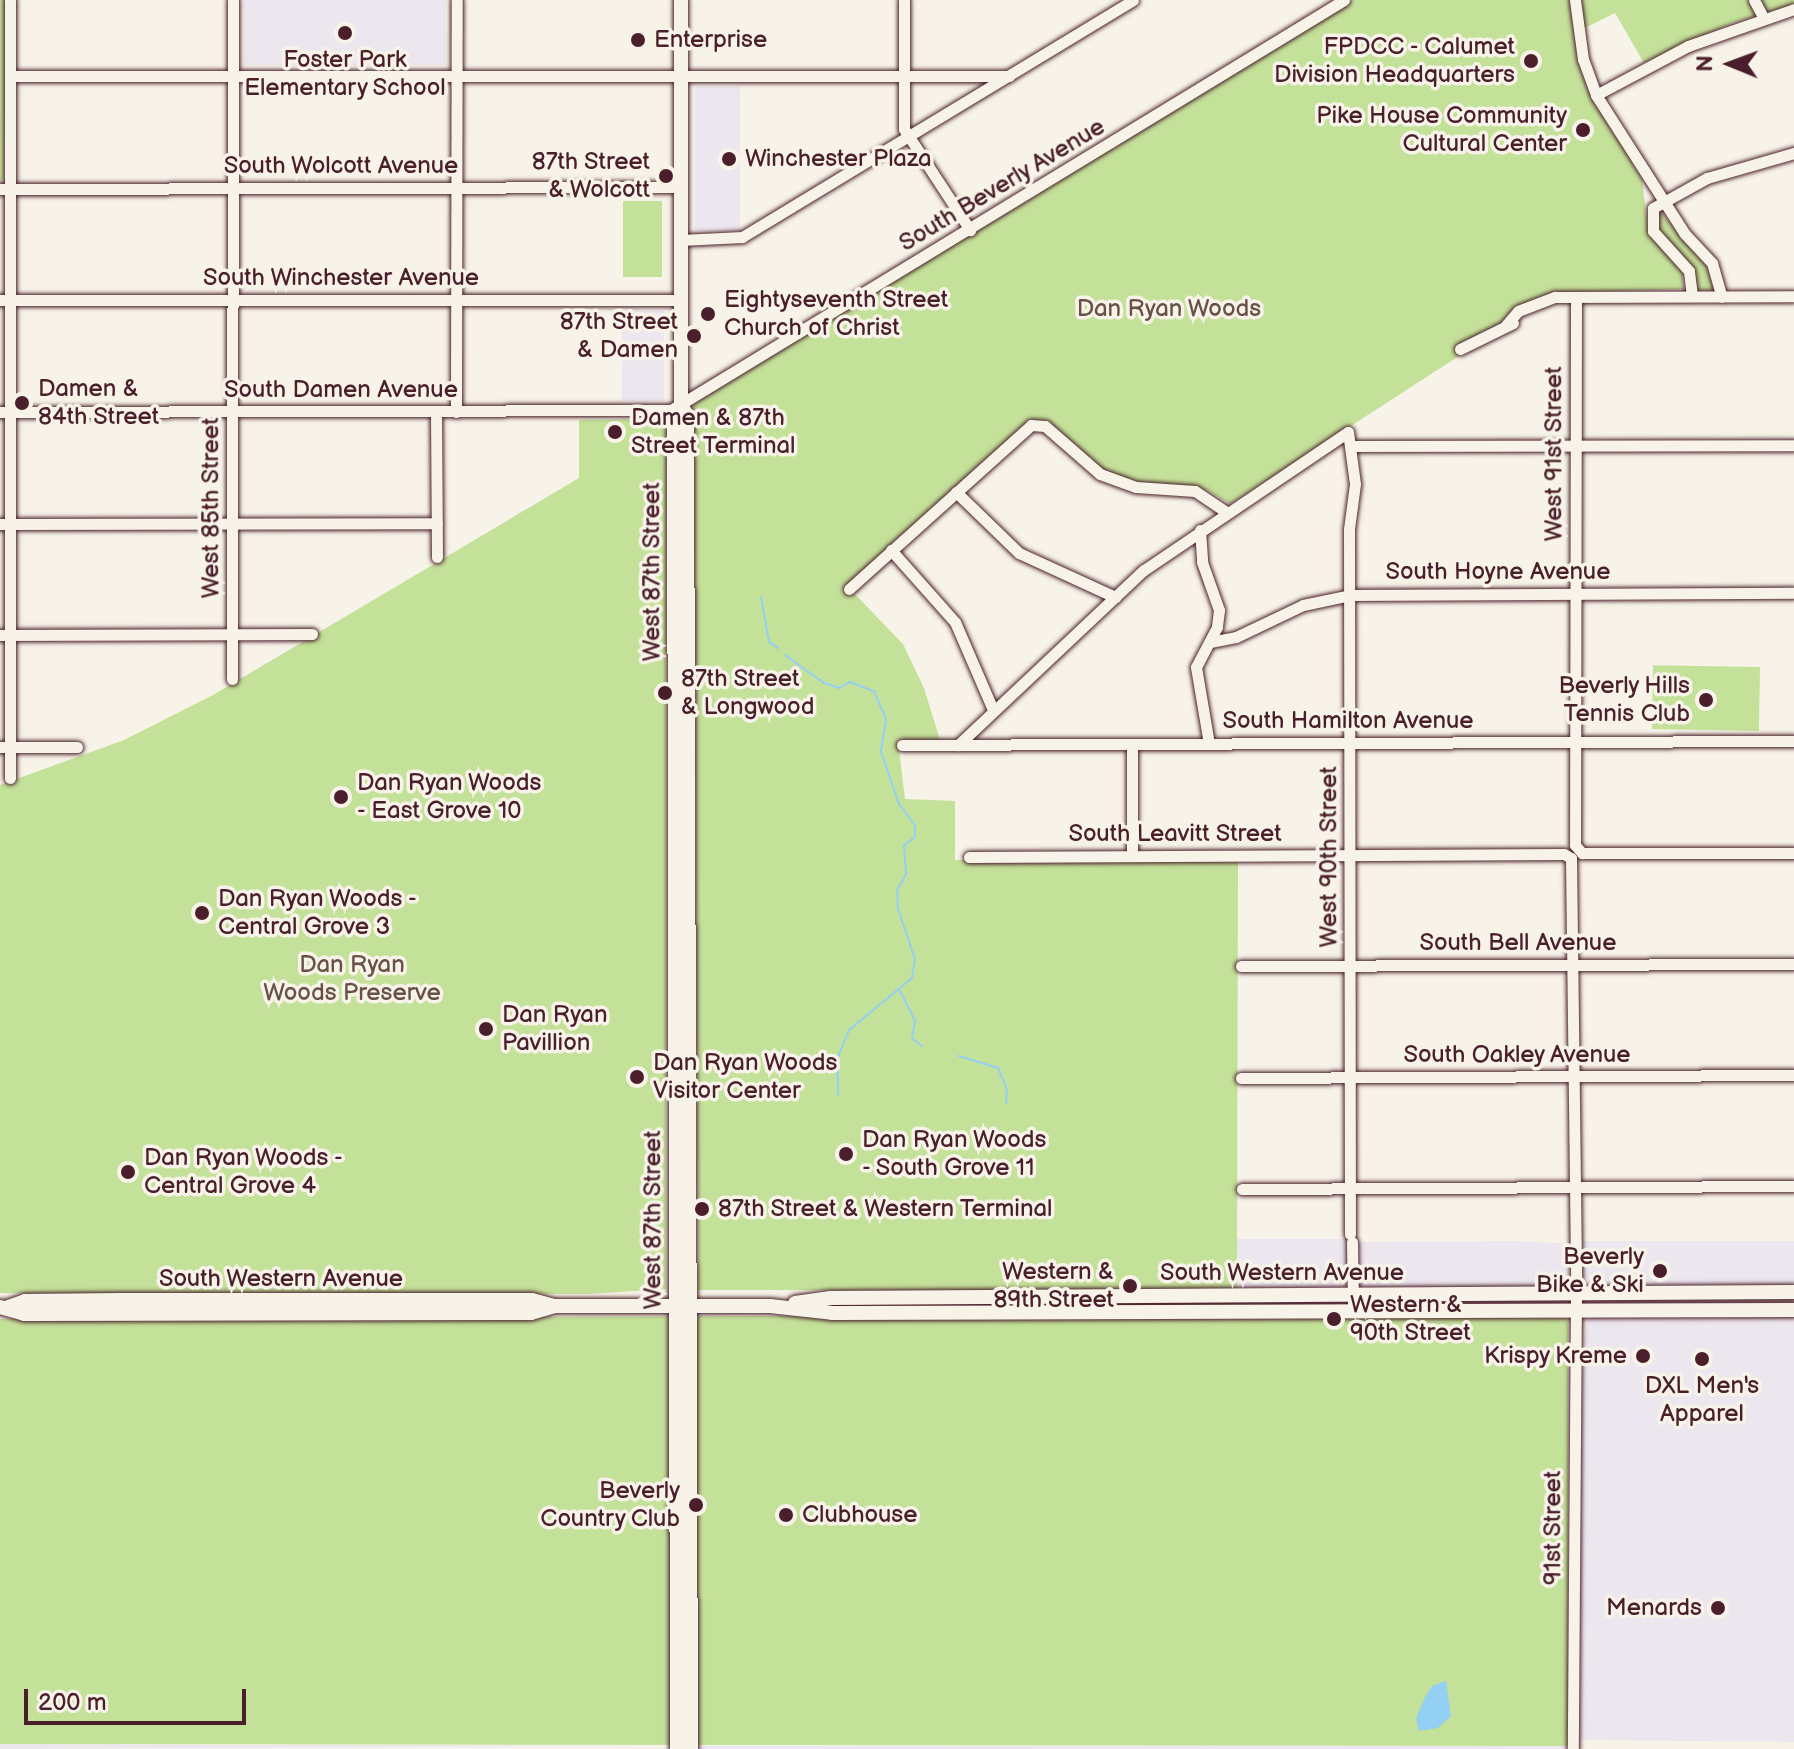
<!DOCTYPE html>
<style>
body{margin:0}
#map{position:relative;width:1794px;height:1749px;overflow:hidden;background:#f7f3e8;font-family:"Balsamiq Sans",sans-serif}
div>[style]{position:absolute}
.built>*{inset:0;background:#ece6ee;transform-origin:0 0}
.green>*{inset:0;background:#c4e199;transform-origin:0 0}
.water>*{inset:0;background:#94cff4}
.stream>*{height:2px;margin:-1px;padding:0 1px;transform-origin:1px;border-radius:1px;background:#94cff4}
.roads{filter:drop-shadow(0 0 2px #4a1f2b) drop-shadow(0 0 2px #4a1f2b)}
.minor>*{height:11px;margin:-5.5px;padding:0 5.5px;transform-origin:5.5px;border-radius:5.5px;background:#f7f3e8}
.major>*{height:14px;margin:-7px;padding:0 7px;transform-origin:7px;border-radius:7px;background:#f7f3e8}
.dots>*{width:22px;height:22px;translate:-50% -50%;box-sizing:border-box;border:4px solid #f7f3e8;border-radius:50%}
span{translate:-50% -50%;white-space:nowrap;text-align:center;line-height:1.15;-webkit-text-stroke:7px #f7f3e8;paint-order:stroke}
.poi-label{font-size:24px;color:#4a1f2b}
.left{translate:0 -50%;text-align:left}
.right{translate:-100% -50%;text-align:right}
.street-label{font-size:24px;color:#4a1f2b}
.park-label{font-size:24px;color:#685046}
.north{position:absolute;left:1690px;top:24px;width:80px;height:80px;-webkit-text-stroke:6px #f7f3e8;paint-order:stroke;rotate:271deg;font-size:22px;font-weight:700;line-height:32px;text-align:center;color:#4a1f2b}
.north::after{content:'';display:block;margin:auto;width:28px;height:36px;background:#4a1f2b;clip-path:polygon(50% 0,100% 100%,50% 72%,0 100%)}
.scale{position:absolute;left:24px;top:1689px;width:222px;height:36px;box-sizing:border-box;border:4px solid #4a1f2b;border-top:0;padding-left:10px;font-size:24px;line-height:28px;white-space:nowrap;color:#4a1f2b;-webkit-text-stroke:6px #f7f3e8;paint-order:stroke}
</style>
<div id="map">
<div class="built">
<div style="left:244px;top:0;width:202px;height:65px"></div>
<div style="left:695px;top:86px;width:45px;height:145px"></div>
<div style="left:622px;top:310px;width:42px;height:91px"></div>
<div style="left:1347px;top:1239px;width:52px;height:110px;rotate:90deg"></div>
<div style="clip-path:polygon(1519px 1241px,1570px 1244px,1569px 1289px,1357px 1290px,1357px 1242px)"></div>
<div style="left:1794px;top:1241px;width:47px;height:213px;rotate:90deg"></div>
<div style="clip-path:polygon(1794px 1313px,1794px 1742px,1580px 1740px,1581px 1388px,1587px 1322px,1592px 1317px)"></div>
<div style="clip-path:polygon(0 1744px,670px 1746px,0 1749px)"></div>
<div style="left:697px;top:1746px;width:871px;height:3px"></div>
</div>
<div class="green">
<div style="clip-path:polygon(0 0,5px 0,4px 178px,0 182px)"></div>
<div style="clip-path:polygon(1353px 0,1570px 0,1578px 56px,1589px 91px,1642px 179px,1648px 230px,1681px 268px,1684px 289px,1556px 293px,1457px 347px,1459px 356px,1230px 504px,1207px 490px,1145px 485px,1104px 472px,1030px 421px,847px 586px,903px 644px,924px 688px,940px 740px,898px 740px,905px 799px,955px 801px,955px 860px,1238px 861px,1237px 1291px,698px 1290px,694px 403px)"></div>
<div style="clip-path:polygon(1580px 0,1794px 0,1794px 4px,1732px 23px,1644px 63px,1615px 13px,1583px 29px)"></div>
<div style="left:623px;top:201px;width:39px;height:76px"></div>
<div style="clip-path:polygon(1660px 211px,1708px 267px,1717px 287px,1714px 291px,1696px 290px,1660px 237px,1655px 215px)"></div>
<div style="clip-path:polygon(579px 420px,658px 419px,666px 424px,666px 1289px,588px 1294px,0 1293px,0 785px,124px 740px,213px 695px,579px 478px)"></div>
<div style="left:1760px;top:667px;width:64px;height:107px;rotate:91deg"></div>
<div style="clip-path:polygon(1558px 1313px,1565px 1315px,1568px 1323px,1568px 1746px,0 1744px,0 1319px)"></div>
</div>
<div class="water">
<div style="clip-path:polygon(1446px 1681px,1451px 1716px,1438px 1728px,1419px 1731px,1416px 1718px,1425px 1697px,1432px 1686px)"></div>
</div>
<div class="stream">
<div style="left:761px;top:597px;width:46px;rotate:79.9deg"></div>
<div style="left:769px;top:642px;width:11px;rotate:34deg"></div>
<div style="left:785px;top:655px;width:48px;rotate:35.7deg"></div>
<div style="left:824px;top:683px;width:16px;rotate:18deg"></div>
<div style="left:839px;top:688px;width:13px;rotate:-29deg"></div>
<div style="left:850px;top:682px;width:26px;rotate:21deg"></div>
<div style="left:874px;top:691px;width:30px;rotate:67deg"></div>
<div style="left:886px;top:719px;width:33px;rotate:99deg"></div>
<div style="left:881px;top:752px;width:55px;rotate:70.9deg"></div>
<div style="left:899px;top:804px;width:26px;rotate:53deg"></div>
<div style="left:915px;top:825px;width:12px;rotate:90deg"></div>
<div style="left:915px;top:837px;width:14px;rotate:144deg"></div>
<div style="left:904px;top:845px;width:29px;rotate:86deg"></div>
<div style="left:906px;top:874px;width:18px;rotate:119deg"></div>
<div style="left:897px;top:890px;width:19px;rotate:87deg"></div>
<div style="left:898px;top:909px;width:53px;rotate:71.2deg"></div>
<div style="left:915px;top:959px;width:19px;rotate:99deg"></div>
<div style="left:912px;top:978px;width:82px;rotate:140.5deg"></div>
<div style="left:849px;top:1030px;width:31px;rotate:112deg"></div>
<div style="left:837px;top:1059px;width:36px;rotate:88deg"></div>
<div style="left:900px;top:991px;width:34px;rotate:63deg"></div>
<div style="left:915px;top:1021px;width:17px;rotate:100deg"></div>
<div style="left:912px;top:1038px;width:13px;rotate:39deg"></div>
<div style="left:959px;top:1056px;width:41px;rotate:17.1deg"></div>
<div style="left:998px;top:1068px;width:23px;rotate:67deg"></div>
<div style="left:1007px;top:1089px;width:14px;rotate:94deg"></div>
</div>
<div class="roads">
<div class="minor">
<div style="left:10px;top:0;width:778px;rotate:90deg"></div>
<div style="left:904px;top:0;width:129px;rotate:90deg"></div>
<div style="left:904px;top:129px;width:121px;rotate:56.8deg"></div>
<div style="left:1575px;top:0;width:60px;rotate:82.3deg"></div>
<div style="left:1583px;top:59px;width:38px;rotate:70deg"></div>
<div style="left:1596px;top:95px;width:165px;rotate:57.4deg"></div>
<div style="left:1685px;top:234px;width:40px;rotate:47deg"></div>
<div style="left:1712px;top:263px;width:35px;rotate:74deg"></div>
<div style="left:1754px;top:0;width:19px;rotate:62deg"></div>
<div style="left:10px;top:76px;width:999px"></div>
<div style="left:1596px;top:95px;width:104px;rotate:-28deg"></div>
<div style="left:1688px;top:46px;width:112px;rotate:-19.2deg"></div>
<div style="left:0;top:189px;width:681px;rotate:-0.17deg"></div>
<div style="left:681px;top:240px;width:61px;rotate:-2.8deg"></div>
<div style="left:742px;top:237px;width:457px;rotate:-31.2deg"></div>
<div style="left:1692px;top:296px;width:25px;rotate:-97deg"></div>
<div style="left:1689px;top:271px;width:54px;rotate:-132deg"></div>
<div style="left:1653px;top:231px;width:23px;rotate:-90deg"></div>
<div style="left:1653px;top:208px;width:62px;rotate:-29.1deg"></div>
<div style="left:1707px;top:178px;width:91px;rotate:-16deg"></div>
<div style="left:1576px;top:297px;width:548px;rotate:90.1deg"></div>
<div style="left:1575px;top:845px;width:11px;rotate:49deg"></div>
<div style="left:1582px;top:853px;width:212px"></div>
<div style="left:0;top:300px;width:681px"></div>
<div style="left:1506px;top:325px;width:18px;rotate:-49deg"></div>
<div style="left:1518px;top:311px;width:40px;rotate:-21deg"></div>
<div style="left:1555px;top:297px;width:239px;rotate:-0.2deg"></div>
<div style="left:1460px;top:349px;width:59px;rotate:-26.1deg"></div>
<div style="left:0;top:412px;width:671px;rotate:-0.17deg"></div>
<div style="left:671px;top:410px;width:788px;rotate:-31.35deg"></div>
<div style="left:436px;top:412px;width:145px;rotate:89.6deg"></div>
<div style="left:456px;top:412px;width:412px;rotate:-89.9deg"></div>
<div style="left:1350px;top:446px;width:444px;rotate:-0.1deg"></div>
<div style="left:956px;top:492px;width:88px;rotate:44.1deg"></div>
<div style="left:1019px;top:553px;width:106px;rotate:24.6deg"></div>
<div style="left:0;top:524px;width:437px;rotate:-0.1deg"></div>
<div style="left:1200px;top:530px;width:32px;rotate:86deg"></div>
<div style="left:1202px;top:562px;width:51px;rotate:70.5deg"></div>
<div style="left:1219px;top:610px;width:17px;rotate:97deg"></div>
<div style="left:1217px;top:627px;width:45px;rotate:117.7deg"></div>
<div style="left:1196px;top:667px;width:78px;rotate:80.4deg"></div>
<div style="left:891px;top:550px;width:96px;rotate:48.4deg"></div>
<div style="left:955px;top:622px;width:96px;rotate:66.6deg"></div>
<div style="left:849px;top:589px;width:245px;rotate:-42deg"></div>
<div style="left:1031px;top:425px;width:14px;rotate:4deg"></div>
<div style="left:1045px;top:426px;width:73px;rotate:41.1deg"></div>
<div style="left:1100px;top:474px;width:38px;rotate:20deg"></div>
<div style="left:1136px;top:487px;width:59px;rotate:3.9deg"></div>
<div style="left:1195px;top:491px;width:36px;rotate:34deg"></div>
<div style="left:0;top:635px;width:312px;rotate:-0.2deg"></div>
<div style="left:1210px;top:642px;width:26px;rotate:-11deg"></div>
<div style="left:1236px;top:637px;width:74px;rotate:-25.5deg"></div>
<div style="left:1303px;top:605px;width:48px;rotate:-12deg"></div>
<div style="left:1350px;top:595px;width:444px;rotate:-0.3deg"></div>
<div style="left:232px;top:679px;width:679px;rotate:-89.92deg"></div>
<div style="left:1132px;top:744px;width:111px;rotate:90deg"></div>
<div style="left:902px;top:745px;width:892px;rotate:-0.26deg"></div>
<div style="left:958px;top:745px;width:255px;rotate:-43.3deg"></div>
<div style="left:1144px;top:570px;width:246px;rotate:-34.1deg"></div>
<div style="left:1348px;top:432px;width:52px;rotate:82.3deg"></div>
<div style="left:1355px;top:484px;width:45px;rotate:97.6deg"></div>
<div style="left:1349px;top:529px;width:705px;rotate:89.92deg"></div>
<div style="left:0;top:747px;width:77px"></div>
<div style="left:969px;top:857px;width:595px;rotate:-0.29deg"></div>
<div style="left:1564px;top:854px;width:8px;rotate:30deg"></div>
<div style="left:1571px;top:858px;width:435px;rotate:89.3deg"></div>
<div style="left:1576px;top:1293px;width:456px;rotate:90.4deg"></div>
<div style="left:1241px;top:966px;width:553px;rotate:-0.21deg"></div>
<div style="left:1241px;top:1078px;width:553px;rotate:-0.31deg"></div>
<div style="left:1242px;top:1189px;width:552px;rotate:-0.31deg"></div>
<div style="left:1352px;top:1242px;width:67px;rotate:89.1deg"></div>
</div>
<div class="major">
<div style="left:681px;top:405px;width:12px;rotate:59deg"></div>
<div style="left:687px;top:415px;width:1334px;rotate:89.83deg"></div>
<div style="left:795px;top:1303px;width:36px;rotate:-8deg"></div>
<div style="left:831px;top:1298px;width:963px;rotate:-0.36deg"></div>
<div style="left:0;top:1307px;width:25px;rotate:16deg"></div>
<div style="left:24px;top:1314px;width:507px;rotate:-0.11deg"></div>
<div style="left:531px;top:1313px;width:25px;rotate:-16deg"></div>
<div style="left:555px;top:1306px;width:215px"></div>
<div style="left:770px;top:1306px;width:62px;rotate:6.4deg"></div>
<div style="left:832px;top:1313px;width:962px;rotate:-0.18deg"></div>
<div style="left:8px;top:1307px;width:18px;rotate:-19deg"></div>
<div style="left:25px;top:1301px;width:96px;rotate:-0.6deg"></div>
<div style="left:121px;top:1300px;width:411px"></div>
<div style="left:532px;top:1300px;width:23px;rotate:15deg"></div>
<div style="left:677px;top:1749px;width:1331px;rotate:-90.13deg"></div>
<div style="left:674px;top:418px;width:15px;rotate:-62deg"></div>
<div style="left:681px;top:405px;width:405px;rotate:-90deg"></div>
</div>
</div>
<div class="dots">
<div style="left:345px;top:33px;background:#4a1f2b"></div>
<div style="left:638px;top:40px;background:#4a1f2b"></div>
<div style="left:1531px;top:61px;background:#4a1f2b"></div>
<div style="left:1583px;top:130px;background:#4a1f2b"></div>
<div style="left:729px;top:159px;background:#4a1f2b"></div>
<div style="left:666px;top:176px;background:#4a1f2b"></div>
<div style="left:708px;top:314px;background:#4a1f2b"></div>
<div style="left:694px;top:336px;background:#4a1f2b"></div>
<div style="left:22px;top:403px;background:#4a1f2b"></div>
<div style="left:615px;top:432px;background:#4a1f2b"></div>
<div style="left:665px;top:693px;background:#4a1f2b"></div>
<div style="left:1706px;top:700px;background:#4a1f2b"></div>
<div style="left:341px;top:797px;background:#4a1f2b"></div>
<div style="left:202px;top:913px;background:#4a1f2b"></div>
<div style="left:486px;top:1029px;background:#4a1f2b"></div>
<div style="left:637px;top:1077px;background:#4a1f2b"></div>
<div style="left:846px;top:1154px;background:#4a1f2b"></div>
<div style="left:128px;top:1172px;background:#4a1f2b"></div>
<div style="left:702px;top:1209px;background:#4a1f2b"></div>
<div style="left:1660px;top:1271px;background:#4a1f2b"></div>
<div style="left:1130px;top:1286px;background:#4a1f2b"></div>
<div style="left:1334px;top:1319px;background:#4a1f2b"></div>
<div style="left:1643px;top:1356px;background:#4a1f2b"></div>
<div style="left:1702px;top:1359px;background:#4a1f2b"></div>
<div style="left:696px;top:1505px;background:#4a1f2b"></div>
<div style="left:786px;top:1515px;background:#4a1f2b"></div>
<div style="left:1718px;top:1608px;background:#4a1f2b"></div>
</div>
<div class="poi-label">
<span class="left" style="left:654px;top:40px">Enterprise</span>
<span class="right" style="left:1515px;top:61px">FPDCC - Calumet<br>Division Headquarters</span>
<span style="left:345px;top:74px">Foster Park<br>Elementary School</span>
<span class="right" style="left:1567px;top:130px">Pike House Community<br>Cultural Center</span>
<span class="left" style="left:745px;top:159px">Winchester Plaza</span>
<span class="right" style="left:650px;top:176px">87th Street<br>&amp; Wolcott</span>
<span class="left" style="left:724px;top:314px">Eightyseventh Street<br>Church of Christ</span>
<span class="right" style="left:678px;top:336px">87th Street<br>&amp; Damen</span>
<span class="left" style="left:38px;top:403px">Damen &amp;<br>84th Street</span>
<span class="left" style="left:631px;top:432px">Damen &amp; 87th<br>Street Terminal</span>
<span class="left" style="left:681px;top:693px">87th Street<br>&amp; Longwood</span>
<span class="right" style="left:1690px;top:700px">Beverly Hills<br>Tennis Club</span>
<span class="left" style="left:357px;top:797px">Dan Ryan Woods<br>- East Grove 10</span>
<span class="left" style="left:218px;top:913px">Dan Ryan Woods -<br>Central Grove 3</span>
<span class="left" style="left:502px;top:1029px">Dan Ryan<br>Pavillion</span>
<span class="left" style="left:653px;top:1077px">Dan Ryan Woods<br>Visitor Center</span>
<span class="left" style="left:862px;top:1154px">Dan Ryan Woods<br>- South Grove 11</span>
<span class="left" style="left:144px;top:1172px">Dan Ryan Woods -<br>Central Grove 4</span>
<span class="left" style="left:718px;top:1209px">87th Street &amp; Western Terminal</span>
<span class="right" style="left:1644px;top:1271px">Beverly<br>Bike &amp; Ski</span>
<span class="right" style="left:1114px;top:1286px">Western &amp;<br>89th Street</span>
<span class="left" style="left:1350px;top:1319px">Western &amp;<br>90th Street</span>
<span class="right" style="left:1627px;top:1356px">Krispy Kreme</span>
<span style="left:1702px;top:1400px">DXL Men's<br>Apparel</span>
<span class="right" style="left:680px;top:1505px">Beverly<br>Country Club</span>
<span class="left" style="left:802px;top:1515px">Clubhouse</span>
<span class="right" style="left:1702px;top:1608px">Menards</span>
</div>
<div class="street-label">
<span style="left:341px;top:166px">South Wolcott Avenue</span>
<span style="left:1002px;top:185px;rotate:-31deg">South Beverly Avenue</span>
<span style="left:341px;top:278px">South Winchester Avenue</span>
<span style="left:341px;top:390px">South Damen Avenue</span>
<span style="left:1554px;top:454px;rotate:-90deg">West 91st Street</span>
<span style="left:211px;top:508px;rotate:-90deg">West 85th Street</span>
<span style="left:652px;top:572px;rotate:-90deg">West 87th Street</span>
<span style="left:1498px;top:572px">South Hoyne Avenue</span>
<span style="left:1348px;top:721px">South Hamilton Avenue</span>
<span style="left:1175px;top:834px">South Leavitt Street</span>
<span style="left:1329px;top:857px;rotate:-90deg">West 90th Street</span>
<span style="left:1518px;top:943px">South Bell Avenue</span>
<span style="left:1517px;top:1055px">South Oakley Avenue</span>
<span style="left:653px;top:1220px;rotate:-90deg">West 87th Street</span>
<span style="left:1282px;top:1273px">South Western Avenue</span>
<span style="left:281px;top:1279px">South Western Avenue</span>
<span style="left:1553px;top:1528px;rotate:-90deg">91st Street</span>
</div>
<div class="park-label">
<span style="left:1169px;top:309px">Dan Ryan Woods</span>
<span style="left:352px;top:979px">Dan Ryan<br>Woods Preserve</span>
</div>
<div class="north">N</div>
<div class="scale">200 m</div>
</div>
